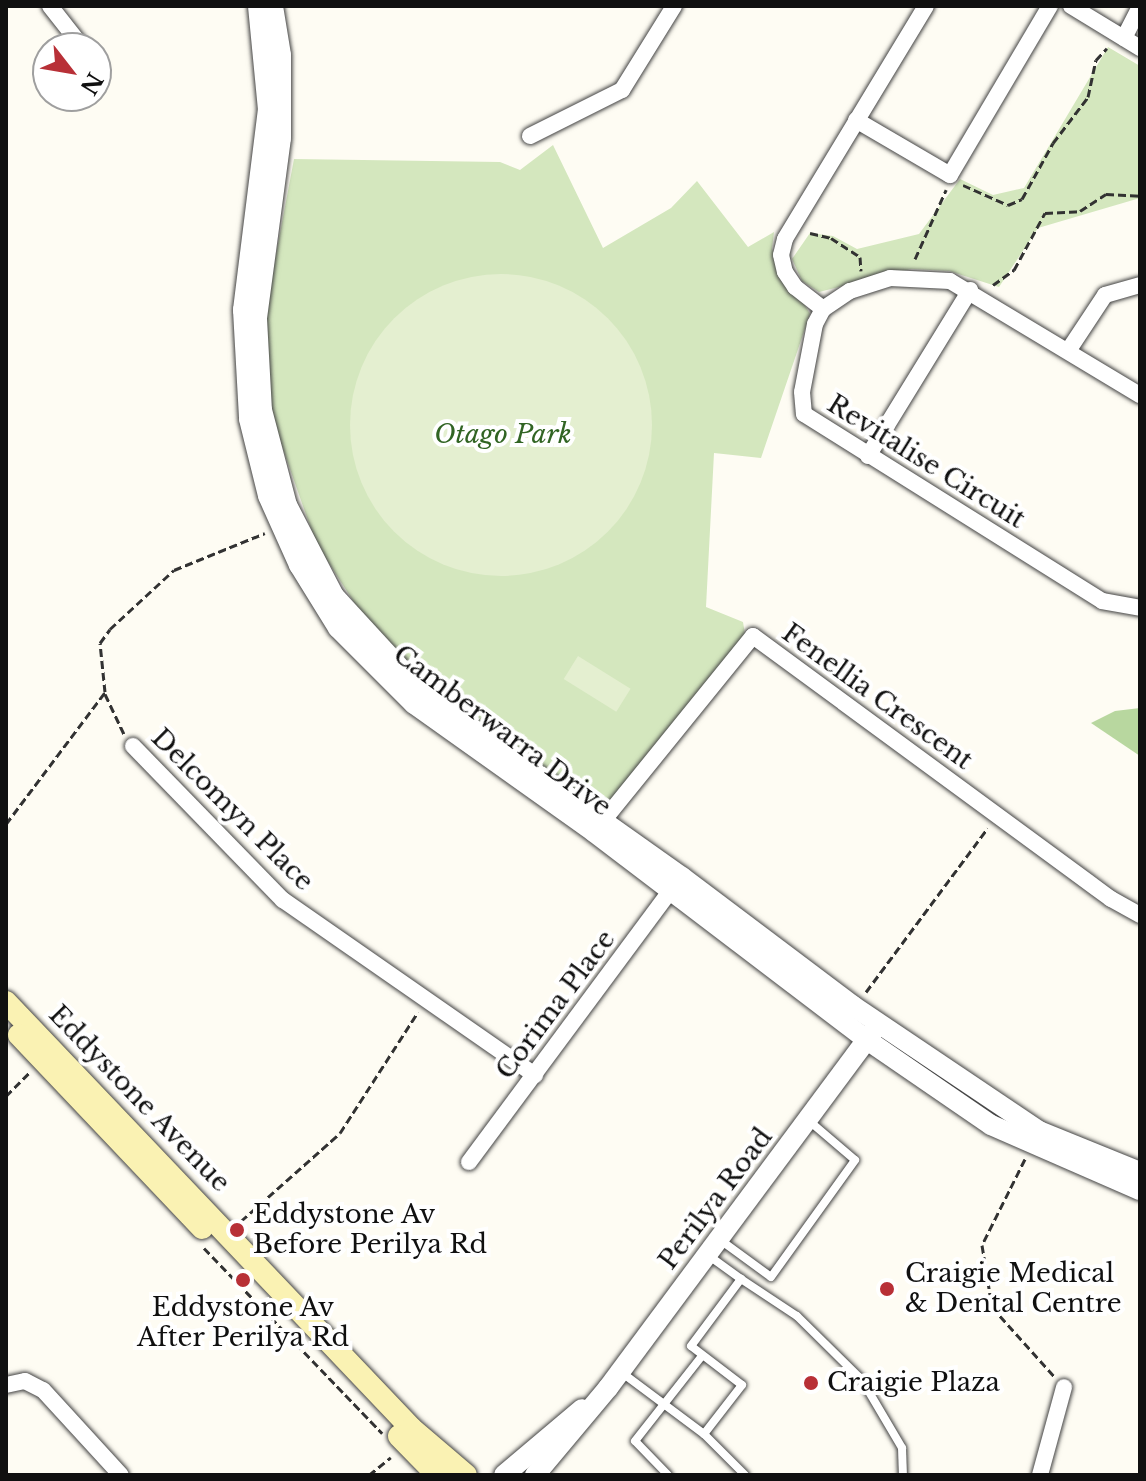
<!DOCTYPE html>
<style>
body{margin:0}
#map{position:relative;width:1146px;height:1481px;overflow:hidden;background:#fefcf3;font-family:"Libre Baskerville",serif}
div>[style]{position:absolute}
.green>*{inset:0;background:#d4e7be}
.forest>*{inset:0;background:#b8d79f}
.pitch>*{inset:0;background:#e4efd0;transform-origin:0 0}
.round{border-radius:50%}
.path>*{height:3px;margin-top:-1.5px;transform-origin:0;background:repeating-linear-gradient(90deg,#323232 0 8px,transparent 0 12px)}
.roads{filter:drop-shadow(0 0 2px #434343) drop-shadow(0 0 2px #434343)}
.service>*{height:8px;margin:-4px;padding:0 4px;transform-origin:4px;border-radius:4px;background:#fff}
.minor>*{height:16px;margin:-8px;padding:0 8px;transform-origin:8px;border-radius:8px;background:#fff}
.tertiary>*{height:20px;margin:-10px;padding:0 10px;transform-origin:10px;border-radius:10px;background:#fff}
.secondary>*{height:22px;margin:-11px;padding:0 11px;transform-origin:11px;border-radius:11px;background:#faf2b3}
.dots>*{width:22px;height:22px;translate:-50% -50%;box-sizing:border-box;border:4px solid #fff;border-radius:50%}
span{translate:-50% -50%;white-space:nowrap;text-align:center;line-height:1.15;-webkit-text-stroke:8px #fff;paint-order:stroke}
.park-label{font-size:26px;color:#316423;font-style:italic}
.street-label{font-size:26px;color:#101010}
.poi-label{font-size:26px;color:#101010}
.left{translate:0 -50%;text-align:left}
.frame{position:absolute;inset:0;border:8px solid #101010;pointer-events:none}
.north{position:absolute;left:32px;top:32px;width:80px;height:80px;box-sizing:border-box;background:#fff;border:2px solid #9f9f9f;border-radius:50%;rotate:121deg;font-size:22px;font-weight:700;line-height:32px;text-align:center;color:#101010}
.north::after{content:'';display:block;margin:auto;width:28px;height:36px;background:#b83037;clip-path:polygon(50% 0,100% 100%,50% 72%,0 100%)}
</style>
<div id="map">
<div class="green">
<div style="clip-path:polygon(1108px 47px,1140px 66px,1140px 198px,1038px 228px,999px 287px,949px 271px,911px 269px,819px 292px,802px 281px,792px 259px,810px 233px,833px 236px,857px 249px,919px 234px,960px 179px,993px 195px,1024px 188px)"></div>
<div style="clip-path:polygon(553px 145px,603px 248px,671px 208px,697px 181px,748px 247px,774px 232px,772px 249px,810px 314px,761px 458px,714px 453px,706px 607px,743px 622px,745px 634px,599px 815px,420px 681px,366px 621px,316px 543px,265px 398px,263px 323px,294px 159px,500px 162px,520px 170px)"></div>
</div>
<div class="forest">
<div style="clip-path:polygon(1140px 708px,1140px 756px,1091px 723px,1115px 711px)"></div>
</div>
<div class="pitch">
<div class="round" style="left:350px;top:274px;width:302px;height:302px"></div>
<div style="left:578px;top:656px;width:62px;height:27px;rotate:32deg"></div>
</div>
<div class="path">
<div style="left:963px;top:185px;width:49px;rotate:24deg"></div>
<div style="left:1008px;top:205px;width:15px;rotate:-23deg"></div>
<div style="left:1022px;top:199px;width:64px;rotate:-61deg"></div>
<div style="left:1053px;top:143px;width:58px;rotate:-52.7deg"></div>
<div style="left:1088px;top:97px;width:38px;rotate:-78deg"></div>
<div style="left:1096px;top:60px;width:16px;rotate:-47deg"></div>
<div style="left:810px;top:233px;width:22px;rotate:13deg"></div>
<div style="left:831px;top:238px;width:35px;rotate:33deg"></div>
<div style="left:860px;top:257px;width:14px;rotate:86deg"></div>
<div style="left:915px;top:259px;width:76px;rotate:-65.8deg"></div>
<div style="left:993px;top:285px;width:26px;rotate:-36deg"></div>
<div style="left:1014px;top:270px;width:65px;rotate:-61.5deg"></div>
<div style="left:1045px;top:213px;width:35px;rotate:-3deg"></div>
<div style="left:1080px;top:211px;width:31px;rotate:-33deg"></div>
<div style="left:1106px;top:194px;width:34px;rotate:3deg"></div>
<div style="left:105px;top:694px;width:44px;rotate:64.6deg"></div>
<div style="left:6px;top:824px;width:165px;rotate:-53.1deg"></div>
<div style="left:105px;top:692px;width:49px;rotate:-95.8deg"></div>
<div style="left:100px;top:643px;width:17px;rotate:-54deg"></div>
<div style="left:110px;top:629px;width:87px;rotate:-42.7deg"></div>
<div style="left:174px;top:570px;width:98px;rotate:-22.1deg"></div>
<div style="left:866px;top:992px;width:204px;rotate:-53.4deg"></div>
<div style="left:6px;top:1096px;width:33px;rotate:-45deg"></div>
<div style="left:1025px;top:1159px;width:96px;rotate:116.6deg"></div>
<div style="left:982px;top:1245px;width:63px;rotate:80.8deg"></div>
<div style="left:992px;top:1307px;width:93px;rotate:48.1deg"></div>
<div style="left:241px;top:1221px;width:132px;rotate:-41.6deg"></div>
<div style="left:340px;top:1133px;width:144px;rotate:-57.2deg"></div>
<div style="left:204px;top:1248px;width:257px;rotate:46.1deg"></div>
<div style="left:369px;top:1475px;width:28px;rotate:-39deg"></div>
</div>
<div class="roads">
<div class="service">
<div style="left:719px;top:1239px;width:64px;rotate:36.2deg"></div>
<div style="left:771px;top:1277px;width:144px;rotate:-54.3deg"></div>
<div style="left:855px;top:1160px;width:62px;rotate:-139.6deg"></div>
<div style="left:741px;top:1279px;width:67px;rotate:33.5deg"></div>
<div style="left:797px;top:1316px;width:91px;rotate:44.6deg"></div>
<div style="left:862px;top:1380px;width:79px;rotate:59.5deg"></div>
<div style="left:902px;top:1448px;width:27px;rotate:88deg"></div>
<div style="left:621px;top:1372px;width:104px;rotate:36.8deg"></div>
<div style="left:704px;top:1434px;width:58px;rotate:45deg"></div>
<div style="left:704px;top:1434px;width:62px;rotate:-52.2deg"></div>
<div style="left:742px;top:1385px;width:64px;rotate:-142.6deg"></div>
<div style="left:691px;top:1346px;width:84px;rotate:-53.3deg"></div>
<div style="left:741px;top:1279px;width:41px;rotate:-144deg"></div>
<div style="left:668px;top:1475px;width:47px;rotate:-134.1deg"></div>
<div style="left:635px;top:1441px;width:108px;rotate:-51.8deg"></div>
</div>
<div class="minor">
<div style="left:50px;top:6px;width:53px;rotate:51.8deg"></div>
<div style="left:926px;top:6px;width:272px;rotate:121.2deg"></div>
<div style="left:785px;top:239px;width:16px;rotate:104deg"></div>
<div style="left:781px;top:255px;width:17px;rotate:77deg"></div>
<div style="left:785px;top:272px;width:18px;rotate:56deg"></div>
<div style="left:795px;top:287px;width:36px;rotate:38deg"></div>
<div style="left:823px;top:309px;width:17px;rotate:118deg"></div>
<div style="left:815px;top:324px;width:69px;rotate:100.8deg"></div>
<div style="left:802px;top:392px;width:22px;rotate:85deg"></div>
<div style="left:804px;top:414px;width:352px;rotate:32.1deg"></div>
<div style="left:1102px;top:601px;width:39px;rotate:10deg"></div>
<div style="left:1071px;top:6px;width:81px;rotate:31.3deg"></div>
<div style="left:1124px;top:38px;width:35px;rotate:-63deg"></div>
<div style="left:96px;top:65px;width:3px;rotate:45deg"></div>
<div style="left:856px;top:120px;width:109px;rotate:30.3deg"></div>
<div style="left:950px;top:175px;width:196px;rotate:-59.4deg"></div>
<div style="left:530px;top:136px;width:103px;rotate:-26.6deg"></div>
<div style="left:622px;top:90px;width:99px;rotate:-58.2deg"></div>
<div style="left:823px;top:309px;width:32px;rotate:-34deg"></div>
<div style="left:850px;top:291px;width:42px;rotate:-18deg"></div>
<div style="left:890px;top:278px;width:60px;rotate:2.9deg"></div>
<div style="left:950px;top:281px;width:222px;rotate:31deg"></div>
<div style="left:1068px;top:351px;width:67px;rotate:-56.5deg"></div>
<div style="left:1105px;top:295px;width:36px;rotate:-16deg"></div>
<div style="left:868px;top:456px;width:195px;rotate:-58.4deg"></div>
<div style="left:133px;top:746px;width:215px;rotate:45.8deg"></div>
<div style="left:283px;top:900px;width:307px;rotate:34.8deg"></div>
<div style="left:595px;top:831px;width:251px;rotate:-51deg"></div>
<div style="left:753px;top:636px;width:444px;rotate:36.3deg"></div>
<div style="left:1111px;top:899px;width:33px;rotate:29deg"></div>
<div style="left:469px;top:1162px;width:350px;rotate:-53.4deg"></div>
<div style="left:6px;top:1385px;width:19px;rotate:-12deg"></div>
<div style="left:25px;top:1381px;width:20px;rotate:27deg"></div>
<div style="left:43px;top:1390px;width:115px;rotate:47.5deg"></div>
<div style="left:1040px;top:1475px;width:91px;rotate:-74.7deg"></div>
</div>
<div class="tertiary">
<div style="left:258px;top:6px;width:103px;rotate:84.5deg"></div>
<div style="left:268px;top:109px;width:203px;rotate:97.1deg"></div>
<div style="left:243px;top:310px;width:109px;rotate:86.8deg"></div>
<div style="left:249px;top:419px;width:79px;rotate:76.1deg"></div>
<div style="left:268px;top:496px;width:76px;rotate:65.8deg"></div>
<div style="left:299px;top:565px;width:74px;rotate:58.2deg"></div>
<div style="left:338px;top:628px;width:107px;rotate:45deg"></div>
<div style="left:414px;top:704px;width:221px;rotate:35.4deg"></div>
<div style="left:594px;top:832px;width:343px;rotate:37.3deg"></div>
<div style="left:867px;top:1040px;width:150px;rotate:34.4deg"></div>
<div style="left:991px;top:1125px;width:163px;rotate:23.6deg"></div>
<div style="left:273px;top:6px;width:50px;rotate:80.7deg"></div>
<div style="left:281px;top:55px;width:83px;rotate:90deg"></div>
<div style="left:281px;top:138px;width:183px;rotate:97.6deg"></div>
<div style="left:257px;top:319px;width:91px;rotate:86.9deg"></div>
<div style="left:262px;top:410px;width:98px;rotate:75.3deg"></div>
<div style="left:287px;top:505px;width:102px;rotate:62.7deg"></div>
<div style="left:334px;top:596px;width:134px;rotate:47.4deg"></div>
<div style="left:425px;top:695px;width:315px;rotate:35.3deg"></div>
<div style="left:682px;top:877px;width:214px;rotate:37deg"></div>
<div style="left:853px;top:1006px;width:224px;rotate:33.9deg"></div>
<div style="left:1039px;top:1131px;width:109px;rotate:22.1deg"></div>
<div style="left:504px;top:1475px;width:102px;rotate:-40.2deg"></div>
<div style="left:535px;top:1475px;width:114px;rotate:-50deg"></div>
<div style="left:608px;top:1388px;width:446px;rotate:-53.4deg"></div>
</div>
<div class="secondary">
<div style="left:6px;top:1002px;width:588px;rotate:46.45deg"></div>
<div style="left:411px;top:1428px;width:72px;rotate:40.5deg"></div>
<div style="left:19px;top:1035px;width:266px;rotate:46.5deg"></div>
<div style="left:399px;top:1436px;width:54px;rotate:45.7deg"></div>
</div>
</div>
<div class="dots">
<div style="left:237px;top:1230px;background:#b83037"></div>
<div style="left:243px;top:1280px;background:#b83037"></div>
<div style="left:887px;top:1289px;background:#b83037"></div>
<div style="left:811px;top:1383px;background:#b83037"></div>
</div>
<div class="park-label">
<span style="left:503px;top:435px">Otago Park</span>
</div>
<div class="street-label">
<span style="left:926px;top:462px;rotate:32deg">Revitalise Circuit</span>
<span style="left:877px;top:697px;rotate:36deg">Fenellia Crescent</span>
<span style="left:502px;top:731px;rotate:37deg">Camberwarra Drive</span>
<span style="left:232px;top:810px;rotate:45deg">Delcomyn Place</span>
<span style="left:556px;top:1005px;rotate:-53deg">Corima Place</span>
<span style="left:139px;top:1099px;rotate:46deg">Eddystone Avenue</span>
<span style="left:716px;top:1199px;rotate:-53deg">Perilya Road</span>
</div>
<div class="poi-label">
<span class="left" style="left:253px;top:1230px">Eddystone Av<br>Before Perilya Rd</span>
<span class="left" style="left:905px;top:1289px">Craigie Medical<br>&amp; Dental Centre</span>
<span style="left:243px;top:1323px">Eddystone Av<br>After Perilya Rd</span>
<span class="left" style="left:827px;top:1383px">Craigie Plaza</span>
</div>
<div class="frame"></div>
<div class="north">N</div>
</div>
